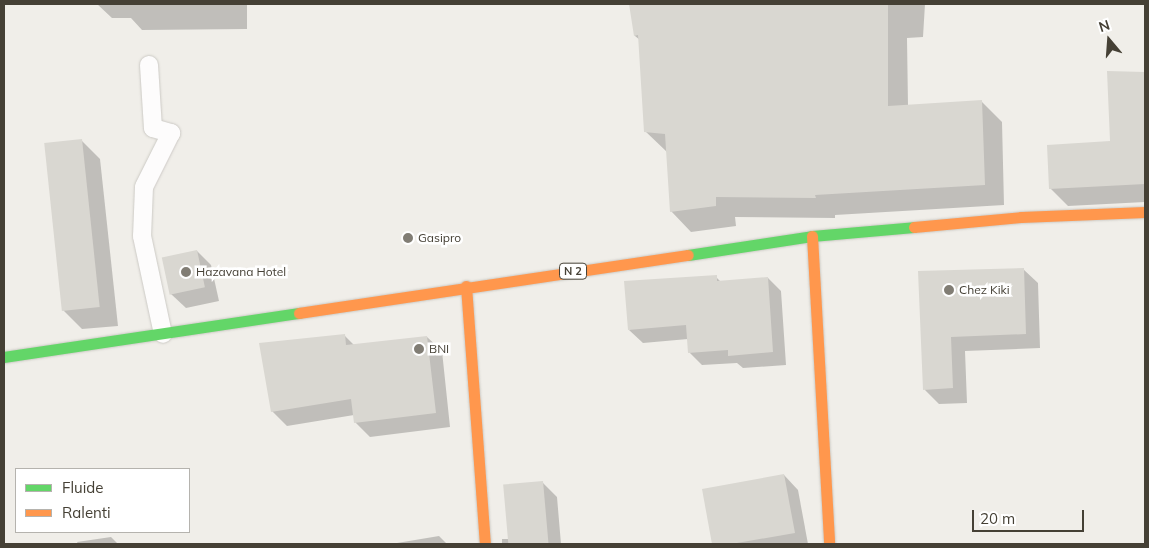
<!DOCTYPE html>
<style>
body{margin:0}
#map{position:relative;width:1149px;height:548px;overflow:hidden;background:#f0eee9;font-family:Mulish,sans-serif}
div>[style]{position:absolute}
.shadow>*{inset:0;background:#0003}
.building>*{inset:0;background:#d9d7d1;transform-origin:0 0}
.roads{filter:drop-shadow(0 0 1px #cccac5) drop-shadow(0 0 1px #cccac5)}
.lane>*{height:18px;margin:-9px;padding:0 9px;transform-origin:9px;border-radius:9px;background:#fdfcfc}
.fast>*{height:11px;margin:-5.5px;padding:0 5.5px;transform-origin:5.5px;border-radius:5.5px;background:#63d668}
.slow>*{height:11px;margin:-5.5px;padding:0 5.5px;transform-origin:5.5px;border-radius:5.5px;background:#ff974d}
.dots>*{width:14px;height:14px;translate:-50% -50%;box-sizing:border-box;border:2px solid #fff;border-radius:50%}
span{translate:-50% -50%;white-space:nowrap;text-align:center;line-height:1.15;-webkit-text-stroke:5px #fff;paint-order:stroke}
.shield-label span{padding:1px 4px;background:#fff;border:1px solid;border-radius:4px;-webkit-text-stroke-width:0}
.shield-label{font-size:11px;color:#454035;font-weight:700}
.poi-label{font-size:12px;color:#454035}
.left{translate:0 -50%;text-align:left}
.frame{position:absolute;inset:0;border:5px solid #454035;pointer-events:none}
.legend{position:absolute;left:15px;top:468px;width:175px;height:65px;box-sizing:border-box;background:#fff;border:1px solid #b5b3ae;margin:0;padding:6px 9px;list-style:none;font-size:15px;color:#454035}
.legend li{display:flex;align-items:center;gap:10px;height:25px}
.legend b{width:25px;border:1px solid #b5b3ae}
.north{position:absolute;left:1084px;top:15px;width:50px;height:50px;-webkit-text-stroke:4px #fff;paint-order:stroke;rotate:342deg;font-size:14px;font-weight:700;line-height:20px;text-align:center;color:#454035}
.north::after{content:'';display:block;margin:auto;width:18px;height:22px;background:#454035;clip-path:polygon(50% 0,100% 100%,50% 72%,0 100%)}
.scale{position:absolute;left:972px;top:510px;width:112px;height:22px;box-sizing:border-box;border:2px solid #454035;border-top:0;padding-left:6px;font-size:15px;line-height:18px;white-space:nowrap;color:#454035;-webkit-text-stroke:4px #fff;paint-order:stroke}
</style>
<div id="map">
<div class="shadow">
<div style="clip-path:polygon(97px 4px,247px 4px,247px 29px,142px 30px,131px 18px,112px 18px)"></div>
<div style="clip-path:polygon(630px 4px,925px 4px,923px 37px,907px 38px,908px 106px,981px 101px,1002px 122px,1004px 205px,835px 215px,835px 218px,735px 217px,736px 226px,691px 232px,671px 211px,667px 152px,645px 131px,640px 40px,635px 36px)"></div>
<div style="clip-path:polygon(1108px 72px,1145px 73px,1145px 202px,1068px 206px,1050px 188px,1111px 142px)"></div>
<div style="clip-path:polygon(81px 140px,100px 159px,118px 326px,82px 329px,63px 310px)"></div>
<div style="clip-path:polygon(197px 251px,211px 265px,219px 301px,186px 308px,171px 294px,164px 258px)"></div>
<div style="clip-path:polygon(1023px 269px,1038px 283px,1040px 348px,965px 351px,967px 403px,939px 404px,925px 390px,919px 272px)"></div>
<div style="clip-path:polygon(716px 277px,721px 282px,768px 278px,781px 291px,786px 365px,743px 368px,737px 363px,702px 365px,689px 352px,688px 339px,643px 343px,629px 330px)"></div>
<div style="clip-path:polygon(345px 336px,355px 346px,427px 337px,442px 351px,450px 427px,370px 437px,355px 422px,354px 415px,287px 426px,272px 411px)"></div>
<div style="clip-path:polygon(784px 475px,798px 490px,808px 544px,713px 544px,703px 490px)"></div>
<div style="clip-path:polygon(543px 483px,557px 497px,561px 544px,502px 544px,502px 539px,509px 539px)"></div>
<div style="clip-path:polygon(439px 536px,447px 544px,397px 544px,397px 543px)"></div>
<div style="clip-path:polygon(111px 537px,118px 544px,78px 544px,77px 542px)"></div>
</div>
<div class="building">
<div style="clip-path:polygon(629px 4px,888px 4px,888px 106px,982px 100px,985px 185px,815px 195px,816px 198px,716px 197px,716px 206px,670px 212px,665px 134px,644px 132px,638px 35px,634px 36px)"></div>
<div style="clip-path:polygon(1107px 71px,1145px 72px,1145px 184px,1049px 189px,1047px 145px,1110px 141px)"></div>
<div style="left:82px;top:139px;width:169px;height:38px;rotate:84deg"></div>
<div style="left:197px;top:250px;width:38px;height:36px;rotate:78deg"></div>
<div style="clip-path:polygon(1024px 268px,1026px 334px,951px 337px,953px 388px,923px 390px,918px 271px)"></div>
<div style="clip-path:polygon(717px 275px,717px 281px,768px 277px,773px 352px,728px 356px,728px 350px,688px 353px,686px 325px,628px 330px,624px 281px)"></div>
<div style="clip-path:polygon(345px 334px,346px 345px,427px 336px,436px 413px,354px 423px,351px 399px,271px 412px,259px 343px)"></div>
<div style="clip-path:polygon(784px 474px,795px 533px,731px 544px,712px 544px,702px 489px)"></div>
<div style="left:543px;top:481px;width:63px;height:40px;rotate:85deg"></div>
</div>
<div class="roads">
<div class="lane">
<div style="left:149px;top:65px;width:63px;rotate:86.4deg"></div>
<div style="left:153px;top:128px;width:19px;rotate:16deg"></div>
<div style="left:171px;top:133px;width:60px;rotate:116.6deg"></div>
<div style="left:144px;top:187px;width:49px;rotate:92.3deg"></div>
<div style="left:142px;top:236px;width:100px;rotate:77.9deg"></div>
</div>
<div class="fast">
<div style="left:688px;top:255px;width:125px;rotate:-8.7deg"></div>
<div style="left:812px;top:236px;width:102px;rotate:-5deg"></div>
<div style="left:4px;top:357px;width:298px;rotate:-8.5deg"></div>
</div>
<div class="slow">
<div style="left:914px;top:227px;width:107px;rotate:-5.3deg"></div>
<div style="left:1021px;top:217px;width:124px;rotate:-2.3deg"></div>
<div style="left:812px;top:236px;width:308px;rotate:86.8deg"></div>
<div style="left:466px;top:286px;width:259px;rotate:85.8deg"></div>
<div style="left:299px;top:313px;width:393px;rotate:-8.5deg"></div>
</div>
</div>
<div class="dots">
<div style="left:408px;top:238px;background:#817d74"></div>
<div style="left:186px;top:272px;background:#817d74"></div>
<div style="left:949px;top:290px;background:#817d74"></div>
<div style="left:419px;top:349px;background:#817d74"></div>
</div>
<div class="shield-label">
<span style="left:573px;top:271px">N 2</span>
</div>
<div class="poi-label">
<span class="left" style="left:418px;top:238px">Gasipro</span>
<span class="left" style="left:196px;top:272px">Hazavana Hotel</span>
<span class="left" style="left:959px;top:290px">Chez Kiki</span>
<span class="left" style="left:429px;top:349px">BNI</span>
</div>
<div class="frame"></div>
<ul class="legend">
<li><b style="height:6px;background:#63d668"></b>Fluide</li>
<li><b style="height:6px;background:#ff974d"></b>Ralenti</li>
</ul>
<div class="north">N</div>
<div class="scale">20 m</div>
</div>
